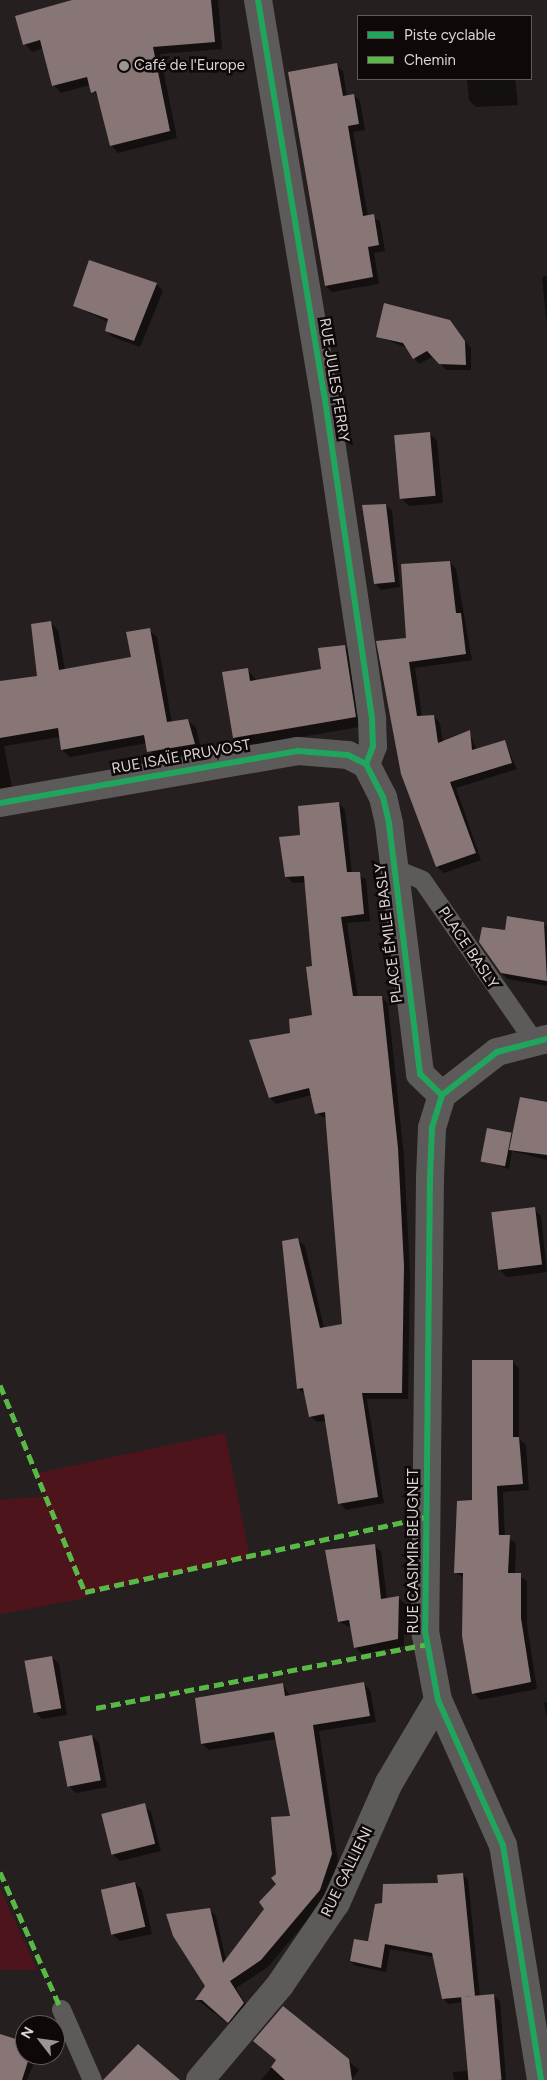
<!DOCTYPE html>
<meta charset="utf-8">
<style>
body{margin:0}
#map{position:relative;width:547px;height:2080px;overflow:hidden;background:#261f1f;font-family:Figtree,sans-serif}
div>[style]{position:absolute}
.green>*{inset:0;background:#4e141c}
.shadow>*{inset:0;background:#0007}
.building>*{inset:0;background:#887575;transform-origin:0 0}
.service>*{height:19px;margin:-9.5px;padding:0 9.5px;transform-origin:9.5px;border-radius:9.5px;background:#5d5a5a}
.minor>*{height:28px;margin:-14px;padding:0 14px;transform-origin:14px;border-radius:14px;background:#5d5a5a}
.tertiary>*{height:28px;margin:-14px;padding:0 14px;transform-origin:14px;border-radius:14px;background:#5d5a5a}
.quiet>*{height:5px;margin-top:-2.5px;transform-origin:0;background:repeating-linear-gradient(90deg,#58b947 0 10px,transparent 0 15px)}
.cycleway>*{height:6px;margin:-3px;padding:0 3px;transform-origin:3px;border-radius:3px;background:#20a55d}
.dots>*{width:14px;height:14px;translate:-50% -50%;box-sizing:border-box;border:2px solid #0e0808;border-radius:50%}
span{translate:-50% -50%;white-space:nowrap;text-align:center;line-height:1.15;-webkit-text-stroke:5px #0e0808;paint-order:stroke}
.poi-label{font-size:15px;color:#ddd4d4}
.left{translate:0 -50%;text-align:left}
.street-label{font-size:15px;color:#ddd4d4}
.legend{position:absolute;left:357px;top:15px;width:175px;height:65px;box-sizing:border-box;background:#0e0808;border:1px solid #615a5a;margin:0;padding:6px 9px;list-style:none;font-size:15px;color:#ddd4d4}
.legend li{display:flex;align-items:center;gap:10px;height:25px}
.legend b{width:25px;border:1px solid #615a5a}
.north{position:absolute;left:15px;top:2015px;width:50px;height:50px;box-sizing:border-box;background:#0e0808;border:1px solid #615a5a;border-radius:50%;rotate:300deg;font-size:14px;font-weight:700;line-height:20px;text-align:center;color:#ddd4d4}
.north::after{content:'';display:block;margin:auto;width:18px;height:22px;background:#9d9595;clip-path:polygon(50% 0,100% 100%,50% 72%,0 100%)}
</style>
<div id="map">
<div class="green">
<div style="clip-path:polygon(225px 1433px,250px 1558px,91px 1593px,82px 1599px,0 1614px,0 1500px,45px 1496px,38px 1473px)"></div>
<div style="clip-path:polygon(0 1888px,37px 1970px,0 1970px)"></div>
</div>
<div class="shadow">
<div style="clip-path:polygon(79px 0,218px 0,222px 49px,160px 54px,177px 138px,118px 153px,111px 145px,99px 99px,90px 85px,61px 93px,54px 85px,43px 48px,32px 52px,25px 44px)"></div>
<div style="clip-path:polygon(336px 65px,343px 71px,347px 96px,354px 95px,360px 101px,365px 130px,353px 132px,368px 216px,380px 221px,385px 251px,374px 253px,379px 284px,332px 292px,326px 286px)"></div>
<div style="clip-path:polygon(467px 79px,515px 79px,518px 105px,476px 107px,469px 100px)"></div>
<div style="clip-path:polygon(547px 276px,547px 326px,542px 277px)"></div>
<div style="clip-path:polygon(156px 284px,163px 291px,140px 347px,113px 337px,106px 331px,108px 322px,75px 306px)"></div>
<div style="clip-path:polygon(452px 325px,471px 348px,471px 370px,446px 370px,434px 356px,419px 364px,407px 348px,377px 336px)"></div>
<div style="clip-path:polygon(430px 434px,437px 441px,443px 503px,409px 506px,402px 499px)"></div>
<div style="clip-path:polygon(386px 505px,392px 511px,400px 587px,381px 590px,376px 584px,363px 506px)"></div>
<div style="clip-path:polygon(450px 562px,456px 569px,472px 660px,415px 668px,422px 717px,434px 716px,440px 723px,443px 742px,469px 732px,477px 750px,504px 741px,517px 769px,456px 788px,481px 860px,444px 873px,437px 867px,403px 774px,407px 639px)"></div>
<div style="clip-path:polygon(50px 622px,58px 630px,65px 670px,132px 658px,149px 630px,157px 637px,172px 723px,188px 720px,196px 728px,202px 752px,156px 759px,147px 743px,70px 757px,62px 750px,60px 737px,4px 746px,12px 787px,0 789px,0 682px,38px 677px)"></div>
<div style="clip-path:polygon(345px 646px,354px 656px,365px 726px,244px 747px,234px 737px,247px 669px,257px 681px,323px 670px)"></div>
<div style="clip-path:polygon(339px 803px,345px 810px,352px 873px,366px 879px,370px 921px,347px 923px,358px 997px,382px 997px,388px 1004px,404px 1156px,410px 1273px,408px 1399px,367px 1399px,384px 1503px,346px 1510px,340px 1503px,326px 1421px,317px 1422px,310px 1416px,306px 1395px,298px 1389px,283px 1242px,298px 1240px,305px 1246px,324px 1328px,343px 1325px,327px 1119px,316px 1113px,312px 1095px,276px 1104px,270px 1098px,291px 1034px,313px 1016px,314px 967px,306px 882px,293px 883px,286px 876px,302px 836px)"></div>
<div style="clip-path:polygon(543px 923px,547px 927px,547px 986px,508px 979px,501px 973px,506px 932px)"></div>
<div style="clip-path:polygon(547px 1104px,547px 1160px,512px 1151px,509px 1169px,481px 1160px)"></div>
<div style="clip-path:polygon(534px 1209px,541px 1216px,547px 1272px,507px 1277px,500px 1270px)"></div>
<div style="clip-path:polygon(512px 1361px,519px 1368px,519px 1438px,526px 1445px,529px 1490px,503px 1492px,505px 1537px,516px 1543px,515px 1574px,527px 1581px,527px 1625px,537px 1689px,480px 1700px,474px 1693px,465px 1579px,455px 1572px)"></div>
<div style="clip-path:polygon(374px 1545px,381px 1552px,387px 1599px,398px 1597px,405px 1604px,404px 1646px,362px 1654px,355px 1647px,352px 1628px,339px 1622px)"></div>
<div style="clip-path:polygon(52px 1657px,59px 1664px,67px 1715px,42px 1719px,35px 1712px)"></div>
<div style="clip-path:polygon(363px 1683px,370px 1690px,376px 1722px,319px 1731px,338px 1861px,327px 1897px,268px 1967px,236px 1988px,250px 2011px,235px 2029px,196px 1999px,206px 1986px,210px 1910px,216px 1916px,226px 1960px,266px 1909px,278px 1884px,291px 1817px,277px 1739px,209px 1750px,202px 1744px,283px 1684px,290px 1696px)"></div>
<div style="clip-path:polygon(547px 1702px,547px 1719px,544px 1703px)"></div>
<div style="clip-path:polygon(92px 1736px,99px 1743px,107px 1787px,76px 1793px,69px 1786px,60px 1742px)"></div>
<div style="clip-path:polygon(144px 1805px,151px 1812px,161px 1851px,120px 1861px,113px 1854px)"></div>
<div style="clip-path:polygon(462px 1874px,468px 1880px,480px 1997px,494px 1996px,500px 2001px,506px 2080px,454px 2080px,453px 2072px,467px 2071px,463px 2002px,448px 2004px,443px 1998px,434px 1957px,390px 1949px,386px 1972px,356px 1966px,351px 1961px,372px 1943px,383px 1904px)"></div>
<div style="clip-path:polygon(135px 1883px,142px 1890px,152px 1934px,120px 1941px,113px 1934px)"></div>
<div style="clip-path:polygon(283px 2007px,359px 2070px,351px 2080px,261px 2080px,277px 2061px,255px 2041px)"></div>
<div style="clip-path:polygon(0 2035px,25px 2044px,25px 2055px,37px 2055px,27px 2080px,0 2080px)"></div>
</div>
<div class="building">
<div style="clip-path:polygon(72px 0,211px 0,215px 42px,153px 47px,170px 131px,110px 146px,96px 91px,91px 93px,87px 77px,52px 86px,40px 40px,23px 45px,15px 16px)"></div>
<div style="clip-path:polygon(337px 63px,343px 96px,354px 94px,359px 124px,348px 126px,363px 216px,374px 214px,379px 245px,368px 247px,373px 277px,325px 286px,288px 72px)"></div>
<div style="clip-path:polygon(89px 260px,157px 283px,134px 341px,105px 331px,108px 319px,73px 306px)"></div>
<div style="clip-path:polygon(384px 303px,450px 320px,465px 341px,466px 365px,439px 364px,427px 351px,413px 359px,403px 343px,376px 337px)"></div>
<div style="left:430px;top:432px;width:64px;height:36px;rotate:85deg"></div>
<div style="clip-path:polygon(386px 504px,395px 582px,374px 584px,362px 505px)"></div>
<div style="clip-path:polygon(450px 561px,456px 613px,461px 613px,466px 654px,409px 662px,417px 716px,434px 715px,438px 743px,470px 730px,472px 750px,505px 740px,512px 763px,450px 782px,476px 853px,436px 867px,401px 774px,376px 641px,406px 638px,401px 564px)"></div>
<div style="clip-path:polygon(51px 621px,59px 670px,131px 657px,126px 632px,150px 628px,167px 722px,188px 719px,195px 744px,147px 752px,144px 735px,61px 750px,58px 728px,0 738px,0 681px,37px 676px,31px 624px)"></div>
<div style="clip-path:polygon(345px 645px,356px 717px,233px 738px,222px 672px,248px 668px,250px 681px,321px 669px,318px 648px)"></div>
<div style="clip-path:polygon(339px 802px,347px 872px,360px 872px,364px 914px,341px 917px,353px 996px,382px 996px,398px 1148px,404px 1266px,402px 1393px,362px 1393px,378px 1497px,338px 1504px,324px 1414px,309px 1417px,303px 1388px,297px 1389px,282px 1241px,298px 1238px,320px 1328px,342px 1324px,325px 1112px,315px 1114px,309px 1088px,269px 1098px,249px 1040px,290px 1033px,289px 1019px,312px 1015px,306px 967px,312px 966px,304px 876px,285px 877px,279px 837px,300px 835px,298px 806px)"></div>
<div style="clip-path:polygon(507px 916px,544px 922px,547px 981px,501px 973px,479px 942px,482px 927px,505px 930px)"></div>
<div style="clip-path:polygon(520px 1097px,547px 1102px,547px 1155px,509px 1150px)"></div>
<div style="left:487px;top:1128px;width:25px;height:34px;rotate:11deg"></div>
<div style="left:535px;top:1207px;width:58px;height:44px;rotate:83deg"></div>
<div style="clip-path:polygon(472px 1360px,513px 1360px,513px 1437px,519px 1437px,523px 1484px,497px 1486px,499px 1535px,510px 1535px,508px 1573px,521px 1573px,521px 1618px,531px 1682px,472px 1694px,462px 1636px,463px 1573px,454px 1573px,457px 1501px,472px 1500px)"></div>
<div style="clip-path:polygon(375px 1544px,381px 1599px,399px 1596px,398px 1639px,354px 1648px,349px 1620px,338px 1622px,325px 1550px)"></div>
<div style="left:52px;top:1656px;width:53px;height:28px;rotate:80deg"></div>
<div style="clip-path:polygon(364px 1682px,370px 1716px,313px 1725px,332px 1854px,320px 1890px,261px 1960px,230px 1981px,244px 2003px,228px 2023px,202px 2000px,195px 2000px,205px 1986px,173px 1936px,166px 1914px,210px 1908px,223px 1963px,264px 1909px,259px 1902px,276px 1884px,271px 1878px,276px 1874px,271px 1817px,290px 1816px,274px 1732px,201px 1744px,195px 1698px,283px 1683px,285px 1696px)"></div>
<div style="left:92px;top:1735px;width:46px;height:34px;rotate:79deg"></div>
<div style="left:145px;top:1803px;width:42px;height:45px;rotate:76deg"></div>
<div style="clip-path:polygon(463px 1873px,475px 1996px,442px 1999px,432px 1953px,385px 1944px,381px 1968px,350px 1961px,354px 1939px,373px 1942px,368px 1941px,375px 1904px,382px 1903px,383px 1884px,438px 1883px,437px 1875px)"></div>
<div style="left:135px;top:1882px;width:46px;height:35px;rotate:77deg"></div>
<div style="left:494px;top:1994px;width:86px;height:33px;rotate:85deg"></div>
<div style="clip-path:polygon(283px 2006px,349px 2059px,352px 2080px,285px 2080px,271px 2067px,276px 2060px,253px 2041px)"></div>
<div style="clip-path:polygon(0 2034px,25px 2042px,25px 2055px,30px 2055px,22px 2080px,0 2080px)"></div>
<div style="clip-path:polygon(138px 2044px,180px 2080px,103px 2080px)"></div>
</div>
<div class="service">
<div style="left:393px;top:868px;width:31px;rotate:22deg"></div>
<div style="left:422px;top:880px;width:195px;rotate:55.2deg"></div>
<div style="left:61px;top:2009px;width:77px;rotate:66.4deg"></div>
</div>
<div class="minor">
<div style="left:258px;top:0;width:399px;rotate:80.5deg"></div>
<div style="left:324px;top:393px;width:330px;rotate:81.6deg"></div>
<div style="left:372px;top:719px;width:27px;rotate:88deg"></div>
<div style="left:373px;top:746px;width:19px;rotate:111deg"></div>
<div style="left:200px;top:2080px;width:124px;rotate:-49.9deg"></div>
<div style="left:280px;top:1985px;width:99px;rotate:-55.7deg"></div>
<div style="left:336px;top:1903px;width:131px;rotate:-66.2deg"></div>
<div style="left:389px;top:1783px;width:96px;rotate:-59.4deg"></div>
</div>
<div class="tertiary">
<div style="left:0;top:803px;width:303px;rotate:-9.9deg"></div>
<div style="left:298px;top:751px;width:50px;rotate:4.6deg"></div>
<div style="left:348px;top:755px;width:20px;rotate:27deg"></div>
<div style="left:366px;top:764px;width:37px;rotate:63deg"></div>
<div style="left:383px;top:797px;width:28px;rotate:77deg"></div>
<div style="left:389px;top:824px;width:252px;rotate:82.9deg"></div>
<div style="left:420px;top:1074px;width:30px;rotate:44deg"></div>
<div style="left:442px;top:1095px;width:34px;rotate:107deg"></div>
<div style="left:432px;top:1128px;width:49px;rotate:92.3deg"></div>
<div style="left:430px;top:1177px;width:454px;rotate:90.6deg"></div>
<div style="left:425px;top:1631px;width:70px;rotate:79.3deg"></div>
<div style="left:438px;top:1700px;width:159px;rotate:65.9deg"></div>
<div style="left:503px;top:1845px;width:238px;rotate:80.8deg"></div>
<div style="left:442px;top:1095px;width:70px;rotate:-38deg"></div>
<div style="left:497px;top:1052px;width:52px;rotate:-14.6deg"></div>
</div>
<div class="quiet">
<div style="left:0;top:1385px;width:224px;rotate:67.7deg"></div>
<div style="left:85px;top:1592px;width:349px;rotate:-12.4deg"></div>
<div style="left:96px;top:1708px;width:337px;rotate:-10.9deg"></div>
<div style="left:0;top:1872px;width:150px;rotate:66deg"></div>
</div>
<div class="cycleway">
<div style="left:258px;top:0;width:399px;rotate:80.5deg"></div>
<div style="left:324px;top:393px;width:330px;rotate:81.6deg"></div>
<div style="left:372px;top:719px;width:27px;rotate:88deg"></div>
<div style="left:373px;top:746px;width:19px;rotate:111deg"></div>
<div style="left:366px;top:764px;width:37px;rotate:63deg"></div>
<div style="left:383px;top:797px;width:28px;rotate:77deg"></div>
<div style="left:389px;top:824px;width:252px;rotate:82.9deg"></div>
<div style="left:420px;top:1074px;width:30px;rotate:44deg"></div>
<div style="left:0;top:803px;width:303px;rotate:-9.9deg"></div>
<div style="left:298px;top:751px;width:50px;rotate:4.6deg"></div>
<div style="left:348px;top:755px;width:20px;rotate:27deg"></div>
<div style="left:442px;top:1095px;width:34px;rotate:107deg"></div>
<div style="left:432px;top:1128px;width:49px;rotate:92.3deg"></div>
<div style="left:430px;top:1177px;width:454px;rotate:90.6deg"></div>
<div style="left:425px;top:1631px;width:70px;rotate:79.3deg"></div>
<div style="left:438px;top:1700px;width:159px;rotate:65.9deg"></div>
<div style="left:503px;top:1845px;width:238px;rotate:80.8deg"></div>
<div style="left:442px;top:1095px;width:70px;rotate:-38deg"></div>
<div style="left:497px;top:1052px;width:52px;rotate:-14.6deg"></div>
</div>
<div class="dots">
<div style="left:124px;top:66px;background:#9d9595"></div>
</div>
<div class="poi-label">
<span class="left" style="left:134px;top:66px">Café de l'Europe</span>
</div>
<div class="street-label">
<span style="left:334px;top:380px;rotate:81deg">RUE JULES FERRY</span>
<span style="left:181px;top:757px;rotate:-10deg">RUE ISAÏE PRUVOST</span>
<span style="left:389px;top:933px;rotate:-97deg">PLACE ÉMILE BASLY</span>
<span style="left:468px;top:948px;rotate:56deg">PLACE BASLY</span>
<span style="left:414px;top:1551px;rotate:-90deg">RUE CASIMIR BEUGNET</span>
<span style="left:347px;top:1872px;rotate:-64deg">RUE GALLIENI</span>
</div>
<ul class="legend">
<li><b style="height:6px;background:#20a55d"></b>Piste cyclable</li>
<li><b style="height:6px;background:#58b947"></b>Chemin</li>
</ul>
<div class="north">N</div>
</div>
